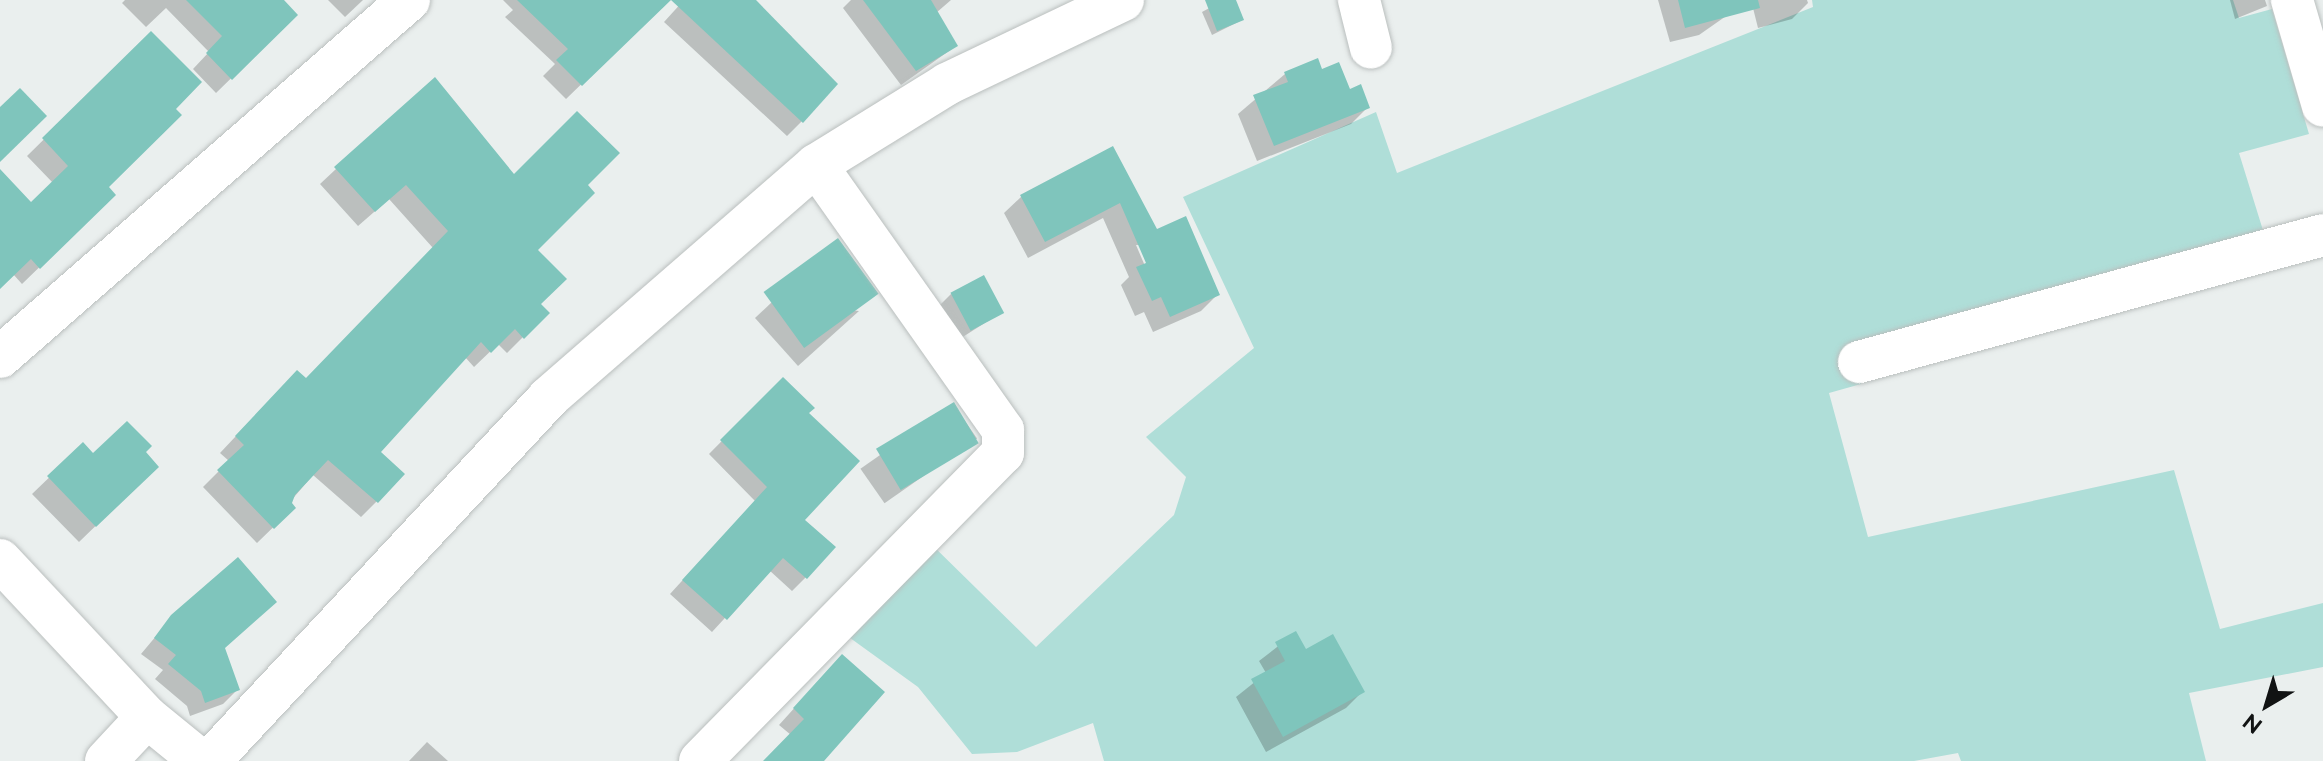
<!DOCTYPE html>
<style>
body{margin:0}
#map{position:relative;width:2323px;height:761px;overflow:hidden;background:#eaefee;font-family:Raleway,sans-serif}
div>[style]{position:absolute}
.green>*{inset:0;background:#afded8}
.shadow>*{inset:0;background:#0003;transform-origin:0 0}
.building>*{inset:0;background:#7fc5bc;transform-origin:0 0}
.roads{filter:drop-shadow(0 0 2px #babfbe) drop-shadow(0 0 2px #babfbe)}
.minor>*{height:42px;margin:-21px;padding:0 21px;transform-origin:21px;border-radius:21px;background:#fff}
span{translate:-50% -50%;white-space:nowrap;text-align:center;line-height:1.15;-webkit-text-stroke:7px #eaefee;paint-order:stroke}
.north{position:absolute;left:2227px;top:665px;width:80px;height:80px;-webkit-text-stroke:6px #eaefee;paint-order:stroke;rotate:218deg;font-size:22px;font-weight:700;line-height:32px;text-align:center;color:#111313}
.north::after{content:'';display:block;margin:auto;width:28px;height:36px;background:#111313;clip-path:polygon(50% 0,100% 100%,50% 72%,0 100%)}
</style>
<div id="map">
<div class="green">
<div style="clip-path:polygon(1812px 0,2233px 0,2239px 18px,2272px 9px,2309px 134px,2239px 153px,2266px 240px,1853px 351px,1861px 384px,1829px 393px,1868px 537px,2174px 470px,2220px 629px,2323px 603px,2323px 667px,2189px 693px,2206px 761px,1961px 761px,1958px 753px,1914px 761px,1104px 761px,1093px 723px,1017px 752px,972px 754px,918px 687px,846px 635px,926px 539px,1036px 647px,1174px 515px,1186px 477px,1146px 437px,1254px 348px,1183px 197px,1376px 112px,1397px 173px,1813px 7px)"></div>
</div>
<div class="shadow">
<div style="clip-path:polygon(125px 0,281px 0,296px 15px,216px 93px,193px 69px,209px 52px,166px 8px,146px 27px,122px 3px)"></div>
<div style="clip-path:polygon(328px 0,363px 0,345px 17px)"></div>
<div style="clip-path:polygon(503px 0,645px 0,656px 12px,566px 99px,543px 76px,555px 64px,505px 17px,513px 10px)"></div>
<div style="clip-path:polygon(684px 0,753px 0,792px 37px,788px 41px,802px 121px,787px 136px,664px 22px)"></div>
<div style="clip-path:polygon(851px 0,951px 0,936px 13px,956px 46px,901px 85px,843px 8px)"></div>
<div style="clip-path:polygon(1224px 0,1234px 0,1242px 20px,1212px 35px,1202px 12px)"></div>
<div style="clip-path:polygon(1658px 0,1749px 0,1699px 35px,1670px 42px)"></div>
<div style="clip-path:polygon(1751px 0,1807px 0,1808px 3px,1792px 19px,1758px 28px)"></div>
<div style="clip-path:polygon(2230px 0,2265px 0,2267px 6px,2235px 19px)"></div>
<div style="clip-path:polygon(151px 34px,106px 187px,114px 195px,22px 284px,13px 274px,0 287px,0 172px,31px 204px,53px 183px,27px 156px)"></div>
<div style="clip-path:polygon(1321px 71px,1368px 107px,1351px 124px,1257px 161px,1238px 114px,1285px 74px)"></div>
<div style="clip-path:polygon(evenodd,1112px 149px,1156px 232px,1218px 294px,1201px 311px,1153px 332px,1144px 312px,1135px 316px,1121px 285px,1129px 277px,1103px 218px,1028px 258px,1004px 213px,1021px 197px,1112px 149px,1136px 245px,1140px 245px,1152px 271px,1148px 273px,1136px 245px)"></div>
<div style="clip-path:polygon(336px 169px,585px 185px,535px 250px,538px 304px,547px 313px,507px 353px,498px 344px,474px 367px,465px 357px,378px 453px,377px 501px,361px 517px,313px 475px,289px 503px,293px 508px,257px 543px,203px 487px,229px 461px,220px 453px,281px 388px,306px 381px,433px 248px,389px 199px,358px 226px,320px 184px)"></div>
<div style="clip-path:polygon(951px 294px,1002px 312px,958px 340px,940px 305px)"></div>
<div style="clip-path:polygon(772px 302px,859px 311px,798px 366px,755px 318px)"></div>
<div style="clip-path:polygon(783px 379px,806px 577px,792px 591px,769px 570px,712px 632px,670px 594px,755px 501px,709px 454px)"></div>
<div style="left:953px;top:404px;width:42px;height:113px;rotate:55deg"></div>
<div style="clip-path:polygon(83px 445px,93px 456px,144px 452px,140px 483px,79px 542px,32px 494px)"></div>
<div style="clip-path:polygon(172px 617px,223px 648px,238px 689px,223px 704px,190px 716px,187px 706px,155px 679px,163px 670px,141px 654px)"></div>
<div style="clip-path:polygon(1295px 633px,1305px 652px,1362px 692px,1346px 708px,1266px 752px,1236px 697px,1266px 673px,1259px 661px)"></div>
<div style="clip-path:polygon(827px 672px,821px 761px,765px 761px,791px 735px,779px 725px)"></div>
<div style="clip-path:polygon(427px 742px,448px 761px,409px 761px)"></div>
</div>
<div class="building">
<div style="clip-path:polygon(186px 0,284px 0,298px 15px,232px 80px,206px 53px,222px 36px)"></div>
<div style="clip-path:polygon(517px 0,671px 0,582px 86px,556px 60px,568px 49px)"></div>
<div style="clip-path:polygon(671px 0,756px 0,838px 84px,803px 123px)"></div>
<div style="clip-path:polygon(863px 0,931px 0,958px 46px,916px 71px)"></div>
<div style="clip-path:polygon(1205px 0,1236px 0,1244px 20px,1217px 31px)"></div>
<div style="clip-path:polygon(1678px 0,1758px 0,1760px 8px,1685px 28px)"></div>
<div style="clip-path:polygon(151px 31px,202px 82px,176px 109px,182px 115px,109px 187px,116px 195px,40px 269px,31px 259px,0 289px,0 169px,31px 202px,68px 166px,42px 138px)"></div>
<div style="clip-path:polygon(1318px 58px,1322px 69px,1339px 62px,1350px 89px,1361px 84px,1370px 108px,1274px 146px,1253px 95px,1288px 82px,1284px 72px)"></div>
<div style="clip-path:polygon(435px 77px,514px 174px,577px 111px,620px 153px,588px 185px,595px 193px,538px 250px,567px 279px,541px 304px,550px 313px,524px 339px,515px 329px,491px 353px,481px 342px,381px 452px,405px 474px,378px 503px,328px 460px,295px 495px,292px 503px,296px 508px,274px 529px,217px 470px,244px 445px,235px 436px,297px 370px,306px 378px,448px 231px,406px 185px,375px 212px,334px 167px)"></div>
<div style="clip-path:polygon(20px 88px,47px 116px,0 162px,0 107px)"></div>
<div style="clip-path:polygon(1113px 146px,1157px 229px,1186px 216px,1220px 295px,1170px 317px,1161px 297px,1152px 301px,1136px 267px,1146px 263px,1120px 203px,1045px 242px,1020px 195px)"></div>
<div style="left:838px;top:238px;width:69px;height:92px;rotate:54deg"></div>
<div style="left:984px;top:275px;width:43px;height:38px;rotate:62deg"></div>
<div style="clip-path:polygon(783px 377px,815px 408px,809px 413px,860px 461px,805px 520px,836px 547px,807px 579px,783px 558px,727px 620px,682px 580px,767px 487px,720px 440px)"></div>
<div style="left:954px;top:402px;width:48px;height:91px;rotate:59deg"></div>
<div style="clip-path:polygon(127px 421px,152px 446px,146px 452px,159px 467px,96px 527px,47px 476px,83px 442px,93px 453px)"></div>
<div style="clip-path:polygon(238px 557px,277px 602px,225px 648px,240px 690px,205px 703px,201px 691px,168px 664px,176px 655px,154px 638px,171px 615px)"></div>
<div style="clip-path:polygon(1296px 631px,1306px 649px,1333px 634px,1365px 692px,1283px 737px,1251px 679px,1285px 661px,1275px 642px)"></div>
<div style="clip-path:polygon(842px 654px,885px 692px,824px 761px,763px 761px,804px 719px,793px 708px)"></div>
</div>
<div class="roads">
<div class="minor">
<div style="left:1359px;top:0;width:49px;rotate:76deg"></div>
<div style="left:2292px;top:0;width:110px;rotate:73.7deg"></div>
<div style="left:0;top:357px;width:543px;rotate:-41.12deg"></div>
<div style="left:1859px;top:362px;width:481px;rotate:-15.3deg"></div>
<div style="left:0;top:560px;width:215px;rotate:46.9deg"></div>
<div style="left:147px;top:717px;width:70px;rotate:39.2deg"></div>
<div style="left:106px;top:761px;width:60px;rotate:-47deg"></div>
<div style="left:210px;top:761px;width:496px;rotate:-47deg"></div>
<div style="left:548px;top:398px;width:355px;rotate:-41deg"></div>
<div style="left:816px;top:165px;width:154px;rotate:-31.7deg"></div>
<div style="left:947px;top:84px;width:195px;rotate:-25.5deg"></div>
<div style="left:700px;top:761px;width:432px;rotate:-45.5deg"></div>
<div style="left:1003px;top:453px;width:23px;rotate:-90deg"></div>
<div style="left:1003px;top:430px;width:324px;rotate:-125.2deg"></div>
</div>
</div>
<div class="north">N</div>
</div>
